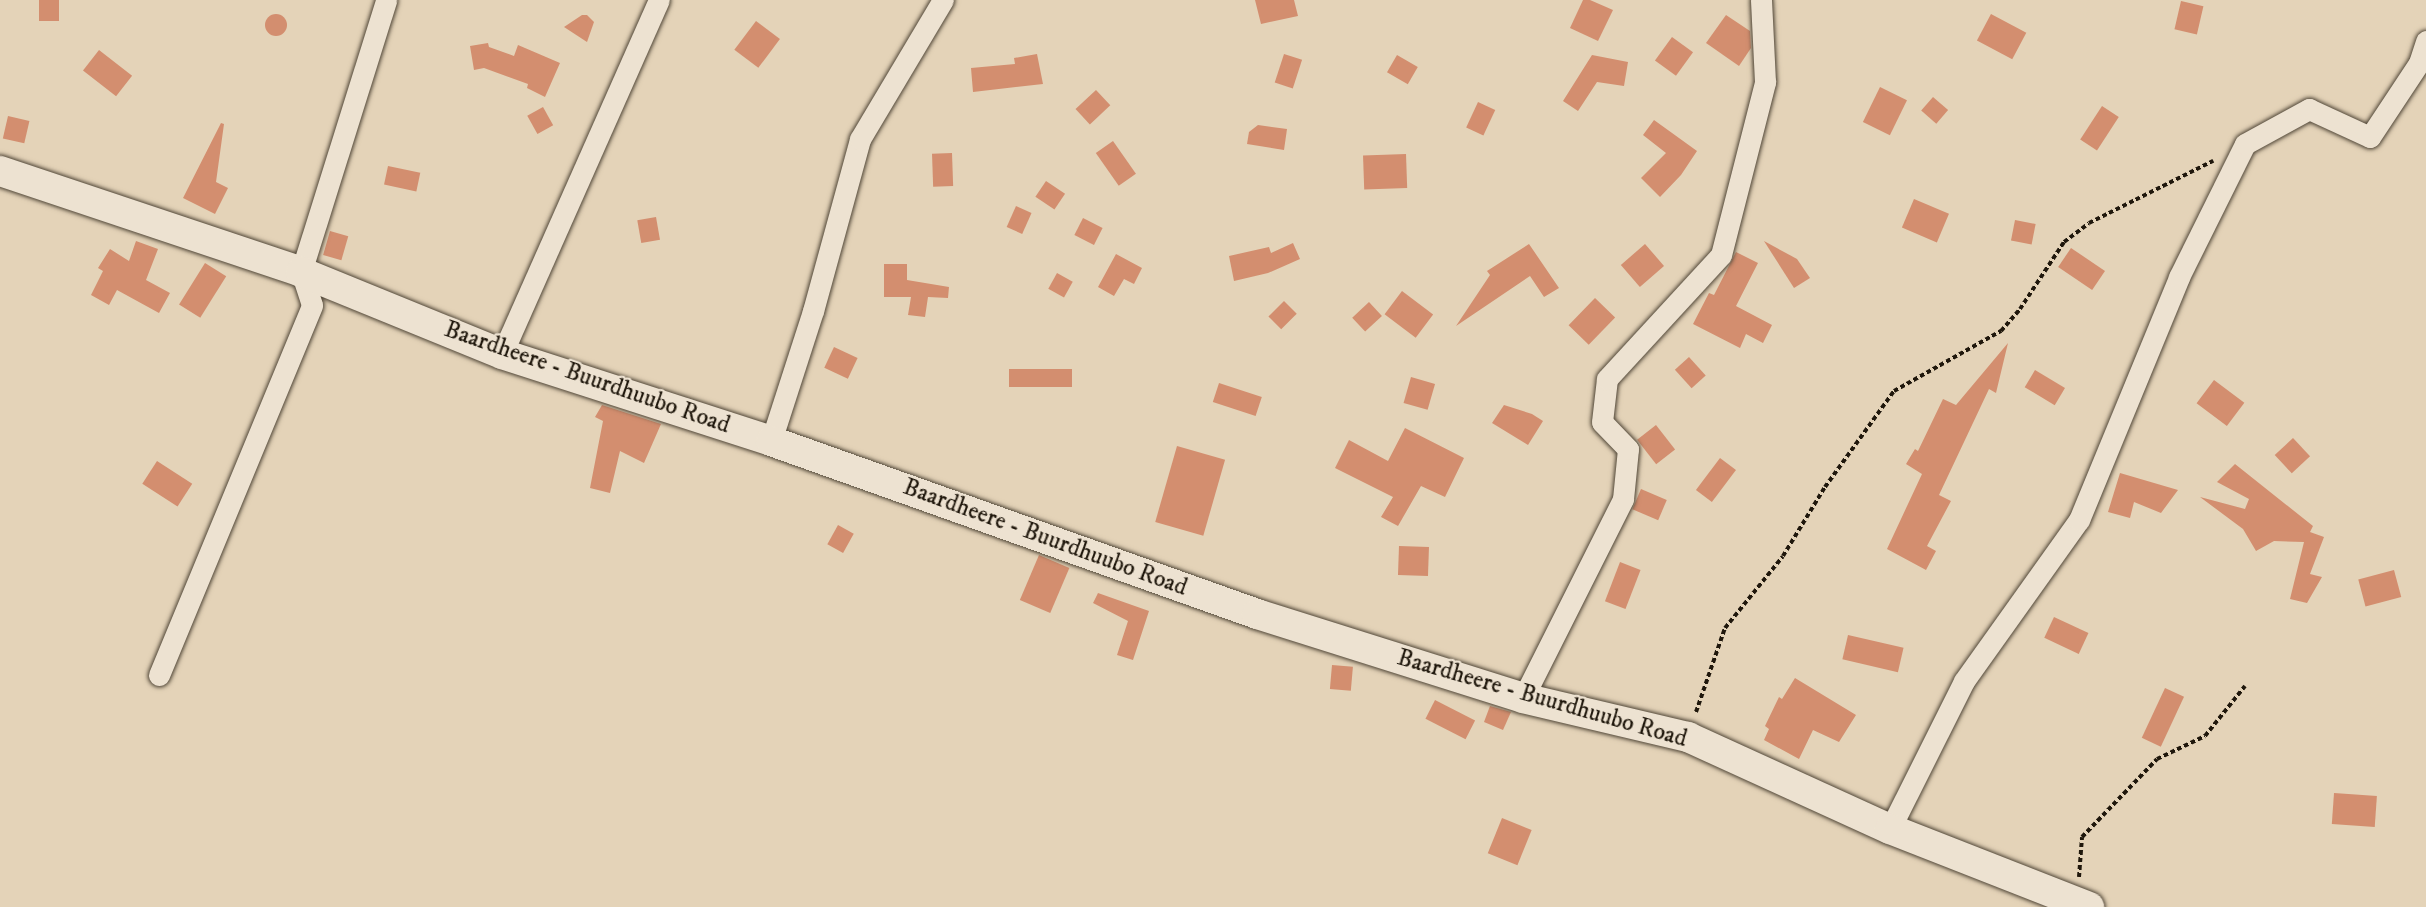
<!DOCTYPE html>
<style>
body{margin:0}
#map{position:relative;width:2426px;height:907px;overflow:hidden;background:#e4d3b8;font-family:"IM FELL DW Pica",serif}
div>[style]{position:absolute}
.building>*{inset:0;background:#d38e6f;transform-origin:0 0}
.round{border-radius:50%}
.path>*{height:4px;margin-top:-2px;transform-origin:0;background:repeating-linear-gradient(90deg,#1f170c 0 4.5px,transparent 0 7.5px)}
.roads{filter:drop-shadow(0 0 2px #504637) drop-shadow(0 0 2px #504637)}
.street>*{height:21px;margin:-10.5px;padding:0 10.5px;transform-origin:10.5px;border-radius:10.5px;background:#ede2d1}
.secondary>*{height:30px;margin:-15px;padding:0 15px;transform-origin:15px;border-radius:15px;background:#ede2d1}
span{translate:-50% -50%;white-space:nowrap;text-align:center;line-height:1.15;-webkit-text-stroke:4.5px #ede2d1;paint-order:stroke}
.street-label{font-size:24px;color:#1f170c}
</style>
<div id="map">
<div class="building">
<div style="left:39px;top:0;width:20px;height:21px"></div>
<div style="clip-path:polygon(1255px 0,1294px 0,1298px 16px,1261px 24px)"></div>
<div style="clip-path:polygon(1583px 0,1590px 0,1613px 10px,1598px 41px,1570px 28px)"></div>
<div style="left:2181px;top:1px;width:23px;height:29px;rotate:13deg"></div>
<div style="left:1991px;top:14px;width:40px;height:30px;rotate:28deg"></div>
<div class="round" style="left:265px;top:14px;width:22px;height:22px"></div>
<div style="clip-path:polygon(582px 15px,587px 15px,594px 22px,587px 42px,564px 27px)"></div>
<div style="clip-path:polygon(1726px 15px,1750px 31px,1751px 48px,1739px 66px,1706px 43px)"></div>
<div style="left:756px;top:21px;width:30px;height:36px;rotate:37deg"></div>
<div style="left:1672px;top:37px;width:26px;height:29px;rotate:36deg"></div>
<div style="clip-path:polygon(488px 43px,489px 47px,514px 56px,518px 45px,560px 63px,545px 97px,527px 88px,528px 84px,484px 68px,474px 70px,470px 46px)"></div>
<div style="left:99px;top:50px;width:42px;height:26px;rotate:38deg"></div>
<div style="clip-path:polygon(1037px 54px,1043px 84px,973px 92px,971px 68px,1015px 64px,1014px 58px)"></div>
<div style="left:1284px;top:54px;width:19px;height:30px;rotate:18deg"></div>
<div style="left:1397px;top:55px;width:24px;height:20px;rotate:30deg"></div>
<div style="clip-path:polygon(1592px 55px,1628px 62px,1624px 86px,1597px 82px,1578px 111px,1563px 101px)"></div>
<div style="left:1880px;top:87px;width:30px;height:39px;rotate:26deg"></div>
<div style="left:1096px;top:90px;width:21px;height:28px;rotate:47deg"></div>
<div style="left:1933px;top:97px;width:20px;height:18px;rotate:41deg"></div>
<div style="left:1478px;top:102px;width:19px;height:28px;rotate:25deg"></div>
<div style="left:2102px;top:106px;width:20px;height:40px;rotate:33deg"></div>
<div style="left:543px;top:107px;width:21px;height:18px;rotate:61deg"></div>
<div style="left:8px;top:116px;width:22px;height:23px;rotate:13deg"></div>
<div style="clip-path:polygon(1654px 120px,1697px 151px,1681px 175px,1660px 197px,1641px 178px,1666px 153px,1643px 135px)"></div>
<div style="clip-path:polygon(221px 123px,224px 124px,216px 182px,228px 188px,215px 214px,183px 198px)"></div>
<div style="clip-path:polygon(1258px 125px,1287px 129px,1284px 150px,1247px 144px,1249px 132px)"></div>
<div style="left:1113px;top:141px;width:40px;height:21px;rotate:55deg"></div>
<div style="left:952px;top:153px;width:33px;height:20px;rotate:88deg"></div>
<div style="left:1406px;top:154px;width:34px;height:43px;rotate:88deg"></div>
<div style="left:388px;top:166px;width:33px;height:19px;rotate:12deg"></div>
<div style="left:1046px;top:181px;width:23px;height:19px;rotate:34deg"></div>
<div style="left:1914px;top:199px;width:38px;height:31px;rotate:23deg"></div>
<div style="left:1016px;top:206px;width:17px;height:23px;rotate:24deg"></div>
<div style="left:656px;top:217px;width:23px;height:19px;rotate:80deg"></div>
<div style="left:1083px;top:218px;width:22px;height:19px;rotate:27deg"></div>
<div style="left:2015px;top:220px;width:21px;height:21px;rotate:11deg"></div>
<div style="left:330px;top:231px;width:19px;height:25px;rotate:16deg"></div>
<div style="clip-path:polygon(136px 241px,158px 249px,146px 280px,170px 293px,159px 313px,117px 290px,109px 305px,91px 295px,103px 271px,98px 268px,110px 249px,129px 261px)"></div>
<div style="clip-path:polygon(1764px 241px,1797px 259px,1810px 278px,1794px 288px)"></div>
<div style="clip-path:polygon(1293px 243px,1300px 259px,1268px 273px,1234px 281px,1229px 256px,1269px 247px,1271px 253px)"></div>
<div style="clip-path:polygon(1529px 244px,1559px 288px,1544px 297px,1530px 276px,1456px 326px,1490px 275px,1487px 271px)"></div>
<div style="left:1645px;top:244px;width:29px;height:32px;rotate:49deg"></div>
<div style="left:2071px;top:248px;width:41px;height:23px;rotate:34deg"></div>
<div style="clip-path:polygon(1736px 252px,1758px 263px,1736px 306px,1772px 325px,1763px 343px,1746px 334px,1740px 348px,1693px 324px,1709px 293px,1714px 295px)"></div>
<div style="clip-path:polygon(1116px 254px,1142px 268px,1134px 284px,1124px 279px,1114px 296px,1098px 287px)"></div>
<div style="left:205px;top:263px;width:25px;height:49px;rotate:32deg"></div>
<div style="clip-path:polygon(884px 264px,907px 264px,907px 280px,949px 287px,948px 298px,928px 297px,925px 317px,908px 315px,911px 297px,884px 297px)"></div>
<div style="left:1057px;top:273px;width:18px;height:18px;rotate:29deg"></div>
<div style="left:1402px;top:291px;width:39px;height:29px;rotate:37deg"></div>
<div style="left:1595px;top:298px;width:28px;height:38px;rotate:44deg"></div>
<div style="left:1284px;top:301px;width:18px;height:22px;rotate:45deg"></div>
<div style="left:1369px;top:302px;width:19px;height:23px;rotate:47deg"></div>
<div style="clip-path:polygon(2008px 343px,1996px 393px,1989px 389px,1939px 495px,1951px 501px,1927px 546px,1936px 551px,1926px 570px,1887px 549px,1922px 474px,1906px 464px,1915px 449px,1918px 451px,1943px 399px,1956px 405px)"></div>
<div style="left:834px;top:347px;width:26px;height:23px;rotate:25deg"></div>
<div style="left:1689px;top:357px;width:25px;height:19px;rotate:48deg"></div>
<div style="left:1009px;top:369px;width:63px;height:18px"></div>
<div style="left:2035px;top:370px;width:35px;height:20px;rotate:31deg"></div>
<div style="left:1411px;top:377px;width:25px;height:27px;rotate:16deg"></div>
<div style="left:2214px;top:380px;width:38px;height:29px;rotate:37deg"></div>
<div style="left:1219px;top:383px;width:45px;height:20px;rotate:18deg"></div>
<div style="clip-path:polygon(602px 405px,661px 424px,644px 463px,620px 451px,610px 493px,590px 488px,603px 421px,595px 417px)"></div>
<div style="clip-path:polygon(1504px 405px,1532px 414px,1543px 421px,1528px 445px,1492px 423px)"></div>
<div style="left:1656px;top:425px;width:31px;height:24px;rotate:52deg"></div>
<div style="clip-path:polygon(1405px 428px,1464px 458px,1445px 497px,1421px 486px,1398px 526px,1381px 517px,1393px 497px,1335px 468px,1349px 440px,1388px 461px)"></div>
<div style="left:2293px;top:438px;width:25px;height:25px;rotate:47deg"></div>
<div style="left:1177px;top:446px;width:50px;height:79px;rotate:16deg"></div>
<div style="left:1720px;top:458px;width:20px;height:40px;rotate:37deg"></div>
<div style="left:157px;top:461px;width:42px;height:27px;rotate:33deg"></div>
<div style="clip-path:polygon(2235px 464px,2313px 526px,2310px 532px,2324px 537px,2310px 574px,2322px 577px,2307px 603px,2290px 599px,2304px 542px,2274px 541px,2256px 551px,2243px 529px,2200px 497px,2245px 509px,2249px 499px,2217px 482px)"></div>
<div style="clip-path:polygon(2120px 473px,2178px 490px,2161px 513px,2134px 502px,2130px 518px,2108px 512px)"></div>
<div style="left:1641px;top:489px;width:28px;height:22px;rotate:23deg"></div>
<div style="left:838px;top:525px;width:18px;height:22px;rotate:29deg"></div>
<div style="left:1399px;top:546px;width:30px;height:29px;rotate:2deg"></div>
<div style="left:1039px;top:555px;width:33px;height:49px;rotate:23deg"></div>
<div style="left:1620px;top:562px;width:22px;height:42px;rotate:21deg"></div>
<div style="left:2394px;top:570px;width:28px;height:37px;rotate:75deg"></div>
<div style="clip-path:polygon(1098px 593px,1149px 611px,1133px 660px,1117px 655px,1128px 621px,1093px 603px)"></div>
<div style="left:2054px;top:617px;width:38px;height:23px;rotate:25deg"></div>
<div style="left:1848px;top:635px;width:57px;height:25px;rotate:13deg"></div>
<div style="left:1332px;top:665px;width:21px;height:24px;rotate:5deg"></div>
<div style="clip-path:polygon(1795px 678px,1856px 715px,1839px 742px,1813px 730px,1799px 759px,1764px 740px,1769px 729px,1765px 726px,1779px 697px,1782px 699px)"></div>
<div style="left:2165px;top:688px;width:21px;height:55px;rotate:25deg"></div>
<div style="left:1435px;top:700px;width:45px;height:21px;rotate:27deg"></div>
<div style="clip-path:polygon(1490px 706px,1511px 712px,1503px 730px,1484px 722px)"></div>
<div style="left:2334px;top:793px;width:43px;height:31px;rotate:4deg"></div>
<div style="left:1502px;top:818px;width:32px;height:38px;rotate:22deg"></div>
</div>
<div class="path">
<div style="left:1696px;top:712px;width:89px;rotate:-71deg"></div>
<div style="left:1725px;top:628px;width:92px;rotate:-51.1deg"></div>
<div style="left:1783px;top:556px;width:81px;rotate:-58.7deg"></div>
<div style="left:1825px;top:487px;width:118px;rotate:-54.3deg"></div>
<div style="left:1894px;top:391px;width:123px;rotate:-29.3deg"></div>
<div style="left:2001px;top:331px;width:29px;rotate:-49deg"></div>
<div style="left:2020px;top:309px;width:80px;rotate:-56.7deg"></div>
<div style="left:2064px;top:242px;width:31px;rotate:-37deg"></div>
<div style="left:2089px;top:223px;width:139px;rotate:-26.6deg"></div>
<div style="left:2079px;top:877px;width:40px;rotate:-85.7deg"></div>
<div style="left:2082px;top:837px;width:108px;rotate:-46.1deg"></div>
<div style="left:2157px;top:759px;width:53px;rotate:-25.6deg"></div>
<div style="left:2205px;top:736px;width:64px;rotate:-51.3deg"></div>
</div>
<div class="roads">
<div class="street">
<div style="left:502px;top:354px;width:387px;rotate:-66.1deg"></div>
<div style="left:771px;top:441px;width:137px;rotate:-72.1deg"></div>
<div style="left:813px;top:311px;width:178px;rotate:-74.7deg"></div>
<div style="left:860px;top:139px;width:162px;rotate:-59.2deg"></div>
<div style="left:159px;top:675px;width:400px;rotate:-67.5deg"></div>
<div style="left:312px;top:305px;width:35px;rotate:-108deg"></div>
<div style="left:301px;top:272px;width:285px;rotate:-72.6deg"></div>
<div style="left:1523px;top:698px;width:223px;rotate:-63.3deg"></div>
<div style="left:1623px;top:499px;width:50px;rotate:-84.3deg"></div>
<div style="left:1628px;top:449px;width:37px;rotate:-134deg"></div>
<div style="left:1602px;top:422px;width:43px;rotate:-83.4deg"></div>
<div style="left:1607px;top:379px;width:168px;rotate:-47.4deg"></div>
<div style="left:1721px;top:255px;width:179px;rotate:-75.7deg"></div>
<div style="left:1765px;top:82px;width:82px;rotate:-92.8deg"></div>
<div style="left:1890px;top:829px;width:165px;rotate:-63.4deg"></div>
<div style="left:1964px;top:681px;width:198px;rotate:-54.5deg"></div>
<div style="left:2079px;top:520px;width:263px;rotate:-67.6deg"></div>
<div style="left:2179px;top:277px;width:148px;rotate:-63.6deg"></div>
<div style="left:2245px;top:144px;width:73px;rotate:-28.7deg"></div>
<div style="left:2309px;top:109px;width:67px;rotate:24.7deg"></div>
<div style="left:2370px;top:137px;width:89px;rotate:-56.5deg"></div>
<div style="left:2419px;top:63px;width:23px;rotate:-72deg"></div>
</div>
<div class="secondary">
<div style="left:0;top:171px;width:317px;rotate:18.5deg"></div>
<div style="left:301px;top:272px;width:217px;rotate:22.2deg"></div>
<div style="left:502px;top:354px;width:283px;rotate:17.9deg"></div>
<div style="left:771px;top:441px;width:516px;rotate:19.59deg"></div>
<div style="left:1257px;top:614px;width:279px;rotate:17.5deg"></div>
<div style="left:1523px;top:698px;width:170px;rotate:13.3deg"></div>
<div style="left:1688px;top:737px;width:222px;rotate:24.5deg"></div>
<div style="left:1890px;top:829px;width:214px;rotate:21.4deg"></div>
</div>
</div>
<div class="street-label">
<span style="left:587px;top:378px;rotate:19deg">Baardheere - Buurdhuubo Road</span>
<span style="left:1045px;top:538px;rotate:20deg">Baardheere - Buurdhuubo Road</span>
<span style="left:1542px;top:699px;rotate:16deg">Baardheere - Buurdhuubo Road</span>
</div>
</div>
